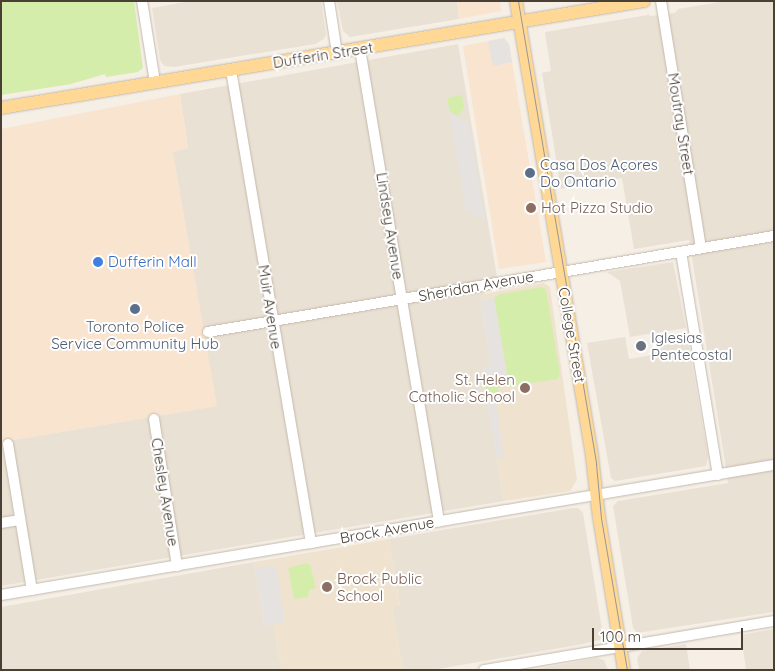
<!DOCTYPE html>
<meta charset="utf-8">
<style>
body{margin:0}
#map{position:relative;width:775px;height:671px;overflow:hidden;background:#f5efe6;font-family:Quicksand,sans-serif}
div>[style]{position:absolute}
.residential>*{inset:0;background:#e9e1d4}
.commercial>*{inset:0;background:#f9e4d0}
.education>*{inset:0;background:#efe3cf}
.green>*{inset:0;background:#d5edab}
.parking>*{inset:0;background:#e5e2df;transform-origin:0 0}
.roads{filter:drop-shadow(0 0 1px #c4b9ab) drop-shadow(0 0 1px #c4b9ab)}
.minor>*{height:10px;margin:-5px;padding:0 5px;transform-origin:5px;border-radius:5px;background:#fff}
.major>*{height:12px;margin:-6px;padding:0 6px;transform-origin:6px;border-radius:6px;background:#ffd895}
.tram>*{height:1px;margin:-0.5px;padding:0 0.5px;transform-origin:0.5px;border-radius:0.5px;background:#979797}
.dots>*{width:14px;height:14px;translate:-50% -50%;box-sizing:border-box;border:2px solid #fff;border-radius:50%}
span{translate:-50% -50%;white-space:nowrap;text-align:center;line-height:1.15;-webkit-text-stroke:4px #fff;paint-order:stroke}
.street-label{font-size:15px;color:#493f35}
.service-label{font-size:15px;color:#4e5e75}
.left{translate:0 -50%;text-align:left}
.education-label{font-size:15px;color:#785e54}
.right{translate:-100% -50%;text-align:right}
.shop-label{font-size:15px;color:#366cbe}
.worship-label{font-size:15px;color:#5b616d}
.frame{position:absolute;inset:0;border:2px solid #493f35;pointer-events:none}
.scale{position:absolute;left:592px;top:628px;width:151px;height:22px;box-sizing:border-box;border:2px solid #493f35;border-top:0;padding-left:6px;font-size:15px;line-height:18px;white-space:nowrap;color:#493f35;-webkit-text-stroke:4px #fff;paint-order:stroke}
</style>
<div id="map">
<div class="residential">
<div style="clip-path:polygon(191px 1px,321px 1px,326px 34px,324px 39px,315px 44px,174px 67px,164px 66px,160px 60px,152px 8px)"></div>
<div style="clip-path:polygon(337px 1px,457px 1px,459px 19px,350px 37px,343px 31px)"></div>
<div style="clip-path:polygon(726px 1px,774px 1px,774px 612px,637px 633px,633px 628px,613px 506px,618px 501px,728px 483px,725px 462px,689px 240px,634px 249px,622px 178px,561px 189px,542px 73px,551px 71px,545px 32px,648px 15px,652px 16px,675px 13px,678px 9px)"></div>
<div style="clip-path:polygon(458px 44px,498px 283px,483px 294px,480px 300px,491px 363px,482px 370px,504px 501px,1px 586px,1px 442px,216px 406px,172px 151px,188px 148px,180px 94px)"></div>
<div style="clip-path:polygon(673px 262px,686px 328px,630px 337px,620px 281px,607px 272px)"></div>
<div style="clip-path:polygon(625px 337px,629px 359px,652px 355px,651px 347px,688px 341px,708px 456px,706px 466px,615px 481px,611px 478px,587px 343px)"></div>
<div style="clip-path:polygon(573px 508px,578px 508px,583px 513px,603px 635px,600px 640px,583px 644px,432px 670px,403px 670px,392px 607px,400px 605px,389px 539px)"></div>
<div style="clip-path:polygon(254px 562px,264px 626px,273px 624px,282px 670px,1px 670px,1px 607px)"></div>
<div style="clip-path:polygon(774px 629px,774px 670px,746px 670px,741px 635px)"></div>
<div style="clip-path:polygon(686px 644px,690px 670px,639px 670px,637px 658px,642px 651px)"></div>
<div style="clip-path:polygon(597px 658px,604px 660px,608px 670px,531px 670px)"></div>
</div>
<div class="commercial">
<div style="clip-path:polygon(457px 1px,500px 1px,501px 11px,459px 19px)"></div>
<div style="clip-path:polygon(504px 38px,509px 44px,546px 262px,499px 269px,463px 46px)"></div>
<div style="clip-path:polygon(180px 94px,188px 148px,173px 152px,217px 406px,1px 442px,1px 129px)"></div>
</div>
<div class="education">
<div style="clip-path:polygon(544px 283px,550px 287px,577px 480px,570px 491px,504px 501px,482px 370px,491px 362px,480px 300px,483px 294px)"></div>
<div style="clip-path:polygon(389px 539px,400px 606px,392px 607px,403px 670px,282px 670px,273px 625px,264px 626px,254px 562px)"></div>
</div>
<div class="green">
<div style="clip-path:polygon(1px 1px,134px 1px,143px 68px,138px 72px,106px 77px,105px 74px,71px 84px,1px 95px)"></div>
<div style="clip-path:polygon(462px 95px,464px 109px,457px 116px,450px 111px,447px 98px)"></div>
<div style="clip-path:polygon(541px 287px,546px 289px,560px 374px,558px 379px,498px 388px,499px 395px,486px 397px,483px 379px,507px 374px,494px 298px,500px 294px)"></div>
<div style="clip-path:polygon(307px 563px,310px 564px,316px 588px,309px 590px,308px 597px,294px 599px,288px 568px)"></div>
</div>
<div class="parking">
<div style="clip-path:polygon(504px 38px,509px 44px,512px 62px,493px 66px,488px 41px)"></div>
<div style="clip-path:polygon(450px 113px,469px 125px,485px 221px,466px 211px)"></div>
<div style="clip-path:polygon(494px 298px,507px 375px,483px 379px,482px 370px,491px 362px,480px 300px)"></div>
<div style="clip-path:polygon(495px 395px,504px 457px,497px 459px,486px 397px)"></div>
<div style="left:276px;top:565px;width:58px;height:21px;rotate:81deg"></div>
</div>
<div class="roads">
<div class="minor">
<div style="left:142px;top:1px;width:82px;rotate:80.9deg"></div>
<div style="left:329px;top:1px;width:53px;rotate:81.3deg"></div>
<div style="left:661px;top:1px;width:250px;rotate:80.8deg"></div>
<div style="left:360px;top:49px;width:479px;rotate:80.5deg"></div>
<div style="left:231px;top:70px;width:480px;rotate:80.4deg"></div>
<div style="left:681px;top:252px;width:226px;rotate:80.6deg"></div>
<div style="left:208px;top:332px;width:574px;rotate:-9.63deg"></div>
<div style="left:154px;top:419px;width:149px;rotate:81.1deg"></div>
<div style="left:8px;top:444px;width:148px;rotate:80.7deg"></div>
<div style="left:1px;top:523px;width:18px;rotate:-9deg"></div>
<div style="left:1px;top:595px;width:784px;rotate:-9.55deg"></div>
<div style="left:484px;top:670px;width:294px;rotate:-9.6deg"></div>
</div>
<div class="major">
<div style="left:516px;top:1px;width:461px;rotate:80.5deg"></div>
<div style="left:592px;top:456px;width:61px;rotate:83.5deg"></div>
<div style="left:599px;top:517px;width:155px;rotate:80.7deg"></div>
<div style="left:1px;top:108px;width:652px;rotate:-9.45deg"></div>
</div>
</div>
<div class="tram">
<div style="left:518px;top:1px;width:470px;rotate:80.4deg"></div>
<div style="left:596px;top:464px;width:54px;rotate:84.7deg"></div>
<div style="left:601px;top:518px;width:154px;rotate:80.3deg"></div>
</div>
<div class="dots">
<div style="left:530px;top:173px;background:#5c6f8a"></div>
<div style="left:531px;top:208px;background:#8d6e63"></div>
<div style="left:98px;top:262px;background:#3f7fe0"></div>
<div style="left:135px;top:309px;background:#5c6f8a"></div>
<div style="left:641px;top:346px;background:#6b7280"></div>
<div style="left:525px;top:388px;background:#8d6e63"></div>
<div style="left:327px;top:587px;background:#8d6e63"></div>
</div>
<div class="street-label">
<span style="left:323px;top:55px;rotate:-9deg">Dufferin Street</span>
<span style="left:681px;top:124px;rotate:81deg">Moutray Street</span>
<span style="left:390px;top:226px;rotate:81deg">Lindsey Avenue</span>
<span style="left:476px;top:286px;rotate:-10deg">Sheridan Avenue</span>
<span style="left:270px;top:307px;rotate:81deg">Muir Avenue</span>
<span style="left:572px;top:335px;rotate:80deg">College Street</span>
<span style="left:165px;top:492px;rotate:81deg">Chesley Avenue</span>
<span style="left:387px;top:530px;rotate:-10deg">Brock Avenue</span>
</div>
<div class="service-label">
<span class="left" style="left:540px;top:173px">Casa Dos Açores<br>Do Ontario</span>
<span style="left:135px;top:335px">Toronto Police<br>Service Community Hub</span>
</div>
<div class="education-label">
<span class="left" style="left:541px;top:208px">Hot Pizza Studio</span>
<span class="right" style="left:515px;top:388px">St. Helen<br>Catholic School</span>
<span class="left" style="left:337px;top:587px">Brock Public<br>School</span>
</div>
<div class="shop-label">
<span class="left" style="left:108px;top:262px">Dufferin Mall</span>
</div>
<div class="worship-label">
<span class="left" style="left:651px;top:346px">Iglesias<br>Pentecostal</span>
</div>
<div class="frame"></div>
<div class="scale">100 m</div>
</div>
